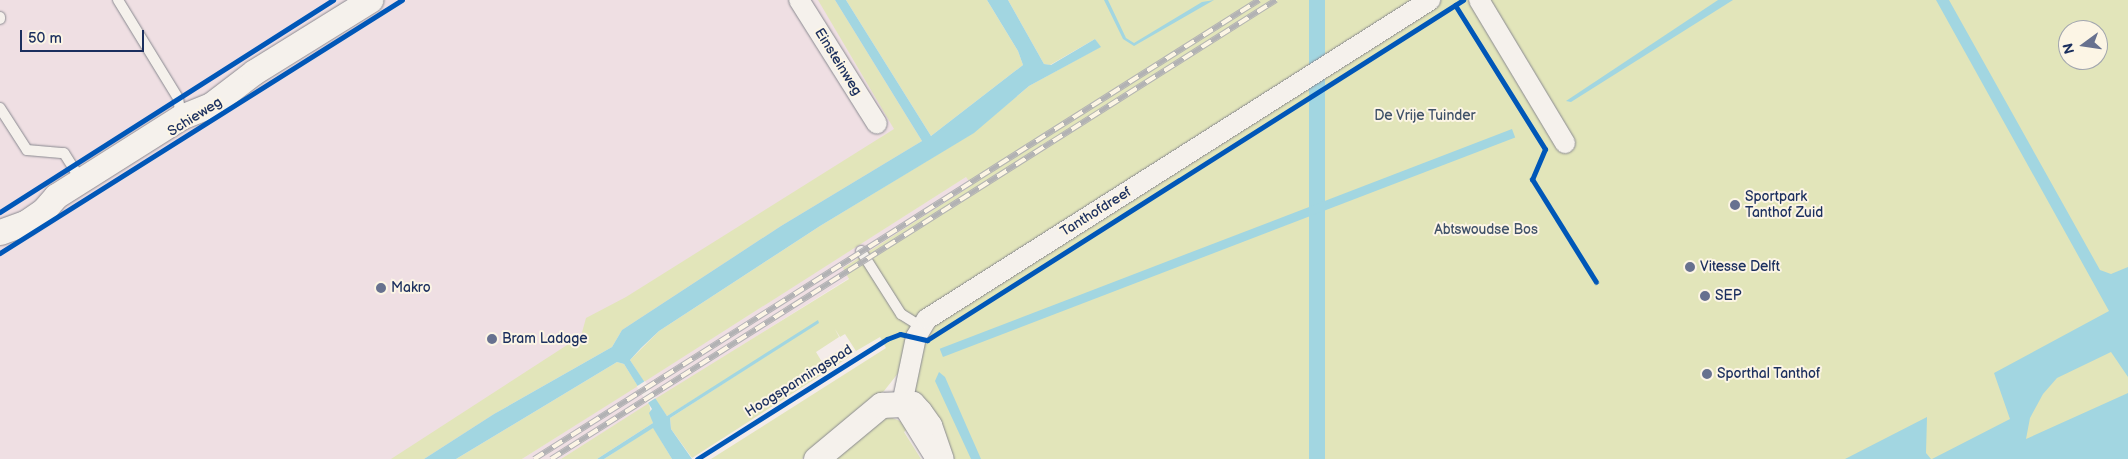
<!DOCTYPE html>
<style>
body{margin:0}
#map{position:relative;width:2128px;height:459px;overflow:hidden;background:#f4ece9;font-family:"Balsamiq Sans",sans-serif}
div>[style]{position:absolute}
.built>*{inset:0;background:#efdfe3}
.green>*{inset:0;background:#e2e5ba}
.water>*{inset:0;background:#a2d6e1;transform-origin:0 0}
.pier>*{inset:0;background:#f4ece9;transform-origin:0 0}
.roads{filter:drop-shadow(0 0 1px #898990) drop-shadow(0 0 1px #898990)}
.service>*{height:10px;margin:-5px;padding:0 5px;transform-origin:5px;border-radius:5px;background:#f5f1ec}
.minor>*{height:20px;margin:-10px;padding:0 10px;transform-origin:10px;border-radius:10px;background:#f5f1ec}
.tertiary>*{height:25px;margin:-12.5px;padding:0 12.5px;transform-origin:12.5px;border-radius:12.5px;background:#f5f1ec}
.rail>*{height:5.5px;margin-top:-2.75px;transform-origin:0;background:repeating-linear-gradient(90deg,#fcf5e5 0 11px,#b2b2b4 0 22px);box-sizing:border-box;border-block:1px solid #b2b2b4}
.cycleway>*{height:5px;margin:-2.5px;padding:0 2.5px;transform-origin:2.5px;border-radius:2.5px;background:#0057b8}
.dots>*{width:14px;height:14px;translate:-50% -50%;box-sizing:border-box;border:2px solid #fcf5e5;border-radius:50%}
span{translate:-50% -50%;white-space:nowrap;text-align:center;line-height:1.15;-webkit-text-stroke:4px #fcf5e5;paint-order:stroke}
.street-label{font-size:14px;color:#1b2f5e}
.park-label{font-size:14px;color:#405269}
.poi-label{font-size:14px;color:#1b2f5e}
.left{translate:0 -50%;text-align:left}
.north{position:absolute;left:2058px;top:20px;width:50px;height:50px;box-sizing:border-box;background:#fcf5e5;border:1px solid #a2a6af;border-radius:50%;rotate:256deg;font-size:14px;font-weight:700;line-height:20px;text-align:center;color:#1b2f5e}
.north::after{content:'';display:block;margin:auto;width:18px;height:22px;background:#67718f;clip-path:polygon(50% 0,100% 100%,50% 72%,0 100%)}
.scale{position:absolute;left:20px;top:30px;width:124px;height:22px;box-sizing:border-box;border:2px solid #1b2f5e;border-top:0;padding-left:6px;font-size:15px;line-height:18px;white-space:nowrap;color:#1b2f5e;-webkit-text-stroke:4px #fcf5e5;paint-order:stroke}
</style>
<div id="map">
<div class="built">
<div style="clip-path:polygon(0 0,841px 0,922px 141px,424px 459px,0 459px)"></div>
<div style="clip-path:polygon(1244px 0,857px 273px,561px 459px,522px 459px)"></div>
</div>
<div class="green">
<div style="clip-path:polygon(818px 0,835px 0,922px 141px,781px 226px,622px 330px,612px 347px,494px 414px,424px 459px,391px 459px,581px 336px,586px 318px,626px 297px,894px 129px)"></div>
<div style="clip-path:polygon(846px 0,987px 0,1018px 51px,1023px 65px,931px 136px)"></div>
<div style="clip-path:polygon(evenodd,1008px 0,2128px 0,2128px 459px,945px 459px,899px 372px,884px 391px,802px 459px,711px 459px,886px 348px,880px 337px,856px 351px,845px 334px,840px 337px,835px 329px,839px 337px,816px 352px,822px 362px,845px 347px,851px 354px,849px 357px,692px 458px,671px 429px,670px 418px,819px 322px,667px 416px,655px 399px,849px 279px,843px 268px,972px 185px,966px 177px,644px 382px,630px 360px,659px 331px,820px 226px,973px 133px,1029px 86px,1100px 47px,1095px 39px,1050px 65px,1044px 64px,1008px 0,2068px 30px,2098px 30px,2098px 60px,2068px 60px,2068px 30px)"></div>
<div style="clip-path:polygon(617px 362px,624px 364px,638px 386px,522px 459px,456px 459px)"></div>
<div style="clip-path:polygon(649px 403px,653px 423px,597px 459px,561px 459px)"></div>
<div style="clip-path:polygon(887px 416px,903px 422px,907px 429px,904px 432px,921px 459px,830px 459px,879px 418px)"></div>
<div style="clip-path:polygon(653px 427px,672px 459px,604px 459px)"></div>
</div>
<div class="water">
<div style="clip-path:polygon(835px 0,846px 0,931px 136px,1023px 65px,1018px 51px,987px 0,1008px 0,1044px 64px,1051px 65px,1095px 39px,1101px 47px,1029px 86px,974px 133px,820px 226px,659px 331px,641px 348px,630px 360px,667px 416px,818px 320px,819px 323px,670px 418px,671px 429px,692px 459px,672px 459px,653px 428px,604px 459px,597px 459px,653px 423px,649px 413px,652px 409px,624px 364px,617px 362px,456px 459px,424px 459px,494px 414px,612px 347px,622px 330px,781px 226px,922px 141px)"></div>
<div style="clip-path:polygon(1104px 0,1108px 0,1126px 38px,1134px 43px,1202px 2px,1214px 0,1134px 46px,1123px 39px)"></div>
<div style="left:1309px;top:0;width:16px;height:487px"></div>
<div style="clip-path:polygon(1718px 0,1733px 0,1571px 102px,1566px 101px)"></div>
<div style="clip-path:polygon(1936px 0,1949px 0,2100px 270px,2111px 274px,2128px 267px,2128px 377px,2111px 352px,2057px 378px,2043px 394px,2030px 418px,2026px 439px,2128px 393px,2128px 459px,1932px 459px,2010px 419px,1994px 373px,2109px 311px)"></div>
<div style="left:1512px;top:129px;width:9px;height:613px;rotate:69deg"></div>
<div style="clip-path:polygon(939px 372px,945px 377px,981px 459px,971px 459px,935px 381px)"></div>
<div style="clip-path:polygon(1927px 417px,1926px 453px,1931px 459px,1845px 459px)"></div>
</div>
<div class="pier">
<div style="left:645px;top:381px;width:20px;height:10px;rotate:57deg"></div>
</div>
<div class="roads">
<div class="service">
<div style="left:118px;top:0;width:115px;rotate:58.5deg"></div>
<div style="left:178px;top:98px;width:19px;rotate:81deg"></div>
<div style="left:0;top:17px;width:2px;rotate:90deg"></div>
<div style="left:0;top:108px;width:50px;rotate:57.3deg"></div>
<div style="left:27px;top:150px;width:37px;rotate:5deg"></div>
<div style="left:64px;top:153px;width:32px;rotate:58deg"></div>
<div style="left:861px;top:251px;width:75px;rotate:57.6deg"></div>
<div style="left:901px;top:314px;width:25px;rotate:32deg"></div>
</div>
<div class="minor">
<div style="left:799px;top:0;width:146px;rotate:57.8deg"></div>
<div style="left:1479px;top:0;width:167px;rotate:59deg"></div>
<div style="left:902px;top:404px;width:68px;rotate:-78.2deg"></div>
<div style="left:916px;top:337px;width:21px;rotate:-59deg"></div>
<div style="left:927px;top:319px;width:596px;rotate:-32.38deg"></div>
<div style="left:902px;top:404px;width:12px;rotate:-9deg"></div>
<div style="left:914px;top:402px;width:12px;rotate:48deg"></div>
<div style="left:922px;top:411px;width:17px;rotate:54deg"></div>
<div style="left:932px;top:425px;width:36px;rotate:71deg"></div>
<div style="left:902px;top:404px;width:65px;rotate:58.3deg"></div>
</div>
<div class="tertiary">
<div style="left:0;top:232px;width:27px;rotate:-20deg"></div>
<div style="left:25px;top:223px;width:22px;rotate:-34deg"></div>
<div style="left:43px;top:211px;width:20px;rotate:-49deg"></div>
<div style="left:56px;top:196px;width:148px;rotate:-32.3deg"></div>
<div style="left:181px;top:117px;width:32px;rotate:-22deg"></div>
<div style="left:211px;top:105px;width:54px;rotate:-37.5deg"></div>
<div style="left:254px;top:72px;width:137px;rotate:-31.8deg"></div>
<div style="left:816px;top:459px;width:85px;rotate:-39.7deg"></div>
<div style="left:881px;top:405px;width:21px;rotate:-3deg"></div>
</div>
</div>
<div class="rail">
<div style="left:534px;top:459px;width:858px;rotate:-32.34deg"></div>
<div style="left:551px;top:459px;width:858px;rotate:-32.34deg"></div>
</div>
<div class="cycleway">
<div style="left:1455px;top:5px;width:170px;rotate:58deg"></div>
<div style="left:1545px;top:149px;width:33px;rotate:113deg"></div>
<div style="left:1532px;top:179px;width:121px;rotate:58.1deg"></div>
<div style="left:0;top:212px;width:395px;rotate:-32.5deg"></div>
<div style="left:0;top:253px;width:475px;rotate:-32.2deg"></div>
<div style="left:697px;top:459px;width:225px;rotate:-32.3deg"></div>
<div style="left:887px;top:339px;width:14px;rotate:-21deg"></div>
<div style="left:900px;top:334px;width:28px;rotate:13deg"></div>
<div style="left:927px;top:340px;width:635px;rotate:-32.39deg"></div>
</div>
<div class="dots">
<div style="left:1735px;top:205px;background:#67718f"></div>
<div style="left:1690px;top:267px;background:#67718f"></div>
<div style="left:381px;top:288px;background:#67718f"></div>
<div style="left:1705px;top:296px;background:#67718f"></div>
<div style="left:492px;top:339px;background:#67718f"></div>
<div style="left:1707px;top:374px;background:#67718f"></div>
</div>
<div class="street-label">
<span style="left:838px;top:62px;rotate:58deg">Einsteinweg</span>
<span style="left:195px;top:117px;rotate:-32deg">Schieweg</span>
<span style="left:1096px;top:212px;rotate:-32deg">Tanthofdreef</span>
<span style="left:799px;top:381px;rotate:-32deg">Hoogspanningspad</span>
</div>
<div class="park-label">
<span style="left:1425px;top:116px">De Vrije Tuinder</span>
<span style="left:1486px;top:230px">Abtswoudse Bos</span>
</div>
<div class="poi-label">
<span class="left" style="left:1745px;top:205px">Sportpark<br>Tanthof Zuid</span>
<span class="left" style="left:1700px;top:267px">Vitesse Delft</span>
<span class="left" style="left:391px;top:288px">Makro</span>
<span class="left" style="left:1715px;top:296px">SEP</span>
<span class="left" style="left:502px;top:339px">Bram Ladage</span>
<span class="left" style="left:1717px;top:374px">Sporthal Tanthof</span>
</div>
<div class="north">N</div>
<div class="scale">50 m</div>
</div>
